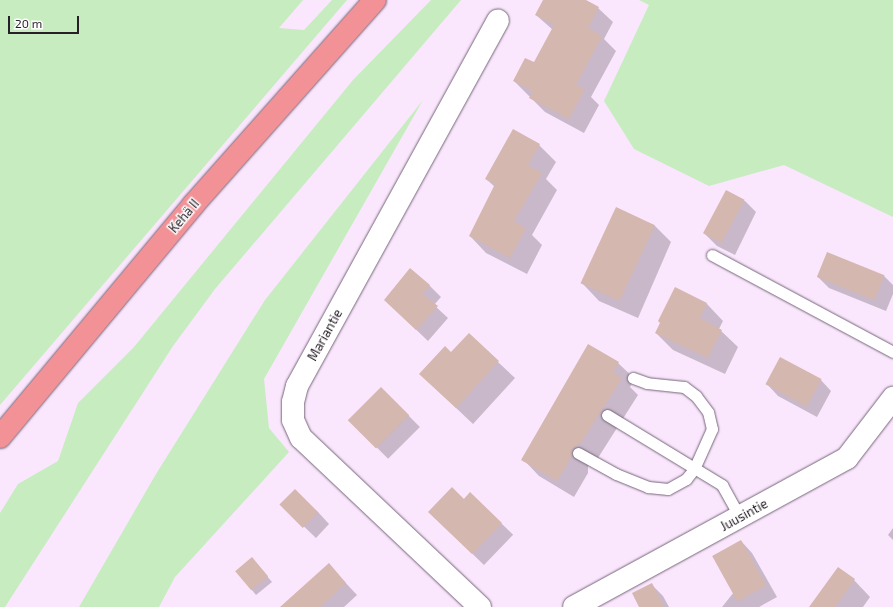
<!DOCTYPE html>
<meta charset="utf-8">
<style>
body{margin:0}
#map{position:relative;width:893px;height:607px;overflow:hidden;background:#fae7fd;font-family:"Exo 2",sans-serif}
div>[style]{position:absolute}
.green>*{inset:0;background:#c6ecc0}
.shadow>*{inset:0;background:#0003;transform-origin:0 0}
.building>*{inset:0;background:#d4b7ae;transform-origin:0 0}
.roads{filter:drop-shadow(0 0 1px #766579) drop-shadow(0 0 1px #766579)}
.lane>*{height:11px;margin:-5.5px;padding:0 5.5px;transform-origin:5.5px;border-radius:5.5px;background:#fff}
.street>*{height:22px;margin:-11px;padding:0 11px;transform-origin:11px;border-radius:11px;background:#fff}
.highway>*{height:22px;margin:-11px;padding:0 11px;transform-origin:11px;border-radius:11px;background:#f29297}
span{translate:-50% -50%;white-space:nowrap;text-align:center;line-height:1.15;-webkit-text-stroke:3px #fff;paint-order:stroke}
.street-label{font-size:13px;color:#272028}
.scale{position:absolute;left:8px;top:16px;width:71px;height:18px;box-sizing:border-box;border:2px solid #272028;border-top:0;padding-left:5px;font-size:12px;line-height:14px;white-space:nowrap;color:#272028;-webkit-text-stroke:3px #fff;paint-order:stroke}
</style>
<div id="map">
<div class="green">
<div style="clip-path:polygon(0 0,303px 0,279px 28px,304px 30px,332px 0,347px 0,0 405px)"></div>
<div style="clip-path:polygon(431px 0,461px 0,215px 289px,173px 346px,5px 607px,0 607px,0 513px,18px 484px,58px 461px,78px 403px,134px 347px,353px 80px)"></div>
<div style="clip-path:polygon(639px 0,893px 0,893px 217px,784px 165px,709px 186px,634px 149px,604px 101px,649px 5px)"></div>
<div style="clip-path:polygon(423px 100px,264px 379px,269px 428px,289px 452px,175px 577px,159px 607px,79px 607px,156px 474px,265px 300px)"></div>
</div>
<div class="shadow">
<div style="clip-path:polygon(544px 0,584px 0,598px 8px,613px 22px,604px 39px,616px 51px,591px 97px,599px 105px,584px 133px,545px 112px,514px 81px,535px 64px,553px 30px,536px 15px)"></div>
<div style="clip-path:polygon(539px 145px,556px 162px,546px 179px,557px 190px,532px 235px,542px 245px,527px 274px,486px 253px,470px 236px,495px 187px,486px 179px)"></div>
<div style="clip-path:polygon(727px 192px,745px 201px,756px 212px,735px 255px,717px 246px,705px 234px)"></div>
<div style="clip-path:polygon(617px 208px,655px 226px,671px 242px,638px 318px,599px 301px,583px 284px)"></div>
<div style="clip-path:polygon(884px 276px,893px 285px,893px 294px,886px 311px,829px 288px,818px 277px)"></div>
<div style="clip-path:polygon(429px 285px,441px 297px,434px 305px,448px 318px,428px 341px,385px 300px)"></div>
<div style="clip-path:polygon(675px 288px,707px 304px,723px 321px,719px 329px,738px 347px,725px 374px,673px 350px,656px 333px)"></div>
<div style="clip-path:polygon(469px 335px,515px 378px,473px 424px,437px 390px,452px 354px)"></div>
<div style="clip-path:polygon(618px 363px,635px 379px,630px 387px,638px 395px,596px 461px,588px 466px,588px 473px,574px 497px,539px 476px,523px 459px)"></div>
<div style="clip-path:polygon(820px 379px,831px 391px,817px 417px,778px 396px,767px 384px)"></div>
<div style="left:381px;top:388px;width:55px;height:45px;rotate:45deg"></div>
<div style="left:470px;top:493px;width:60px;height:42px;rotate:44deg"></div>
<div style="clip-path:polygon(318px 512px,329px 524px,316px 538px,293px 516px)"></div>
<div style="clip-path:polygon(893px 528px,893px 540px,888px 535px)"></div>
<div style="clip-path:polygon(741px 541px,752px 553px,777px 597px,759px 607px,722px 607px,734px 592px)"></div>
<div style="clip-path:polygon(252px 558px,272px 582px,256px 595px,251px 589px)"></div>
<div style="clip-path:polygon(329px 565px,357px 595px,344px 607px,295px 607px)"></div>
<div style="clip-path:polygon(854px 580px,870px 597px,863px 607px,810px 607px)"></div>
<div style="clip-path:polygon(651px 584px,663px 596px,669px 607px,640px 607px)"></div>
</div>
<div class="building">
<div style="clip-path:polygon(543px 0,586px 0,599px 7px,588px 28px,602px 36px,576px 85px,585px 89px,569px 119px,529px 98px,533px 91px,513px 81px,525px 58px,534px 62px,554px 25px,535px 15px)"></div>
<div style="clip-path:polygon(513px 129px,540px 144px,528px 165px,542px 173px,514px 221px,526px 228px,510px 258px,469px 236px,495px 184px,485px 179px)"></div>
<div style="left:726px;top:190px;width:21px;height:49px;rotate:28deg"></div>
<div style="left:616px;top:207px;width:43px;height:84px;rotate:25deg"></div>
<div style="left:827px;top:252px;width:62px;height:27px;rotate:22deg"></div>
<div style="clip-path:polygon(410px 268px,430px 285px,422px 294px,438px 306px,416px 330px,384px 300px)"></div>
<div style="clip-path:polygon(675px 287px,707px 303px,700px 318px,722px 330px,708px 358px,655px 333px,660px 323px,658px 321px)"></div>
<div style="clip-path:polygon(469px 333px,499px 361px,456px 408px,419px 374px,445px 346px,451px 352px)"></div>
<div style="clip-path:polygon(588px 344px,619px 362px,613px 372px,622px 378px,580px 444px,572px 449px,572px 456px,557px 481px,521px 460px)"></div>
<div style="left:780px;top:357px;width:47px;height:31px;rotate:28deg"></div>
<div style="left:381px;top:387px;width:40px;height:47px;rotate:45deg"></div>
<div style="clip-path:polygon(452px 487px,464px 499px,470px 492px,502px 523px,472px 554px,428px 512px)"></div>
<div style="left:295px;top:489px;width:33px;height:22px;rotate:45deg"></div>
<div style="left:741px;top:540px;width:52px;height:33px;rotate:61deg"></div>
<div style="left:252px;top:557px;width:25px;height:22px;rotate:50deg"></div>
<div style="clip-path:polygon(329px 563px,346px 583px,320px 607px,280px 607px)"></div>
<div style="clip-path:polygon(838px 567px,855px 579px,835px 607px,809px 607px)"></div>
<div style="clip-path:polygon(652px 583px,664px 607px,639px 607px,632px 593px)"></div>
</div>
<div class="roads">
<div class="lane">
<div style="left:712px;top:255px;width:205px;rotate:28.2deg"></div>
<div style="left:607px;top:415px;width:135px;rotate:31.3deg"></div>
<div style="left:722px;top:485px;width:37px;rotate:61deg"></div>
<div style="left:578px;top:453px;width:43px;rotate:28.9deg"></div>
<div style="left:616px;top:474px;width:35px;rotate:22deg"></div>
<div style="left:648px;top:487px;width:20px;rotate:6deg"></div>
<div style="left:668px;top:489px;width:21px;rotate:-29deg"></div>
<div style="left:686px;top:479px;width:13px;rotate:-51deg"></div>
<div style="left:694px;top:469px;width:44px;rotate:-65.8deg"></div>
<div style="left:712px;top:429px;width:17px;rotate:-103deg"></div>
<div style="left:708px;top:412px;width:20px;rotate:-127deg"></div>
<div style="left:696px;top:396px;width:15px;rotate:-143deg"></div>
<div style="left:684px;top:387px;width:37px;rotate:-174deg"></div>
<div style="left:647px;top:383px;width:15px;rotate:-160deg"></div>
</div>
<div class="street">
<div style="left:480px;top:607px;width:246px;rotate:-136.6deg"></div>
<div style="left:301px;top:438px;width:20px;rotate:-114deg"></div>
<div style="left:293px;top:420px;width:18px;rotate:-90deg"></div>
<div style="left:293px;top:402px;width:16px;rotate:-76deg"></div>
<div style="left:297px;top:386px;width:417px;rotate:-61.2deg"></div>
<div style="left:574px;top:607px;width:311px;rotate:-28.6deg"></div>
<div style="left:847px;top:458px;width:76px;rotate:-52.5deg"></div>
</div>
<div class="highway">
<div style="left:0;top:437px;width:302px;rotate:-50.2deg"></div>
<div style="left:193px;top:205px;width:274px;rotate:-48.4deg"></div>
</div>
</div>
<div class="street-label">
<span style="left:184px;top:216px;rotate:-50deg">Kehä II</span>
<span style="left:325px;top:335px;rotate:-61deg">Mariantie</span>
<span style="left:744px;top:515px;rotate:-29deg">Juusintie</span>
</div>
<div class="scale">20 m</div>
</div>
